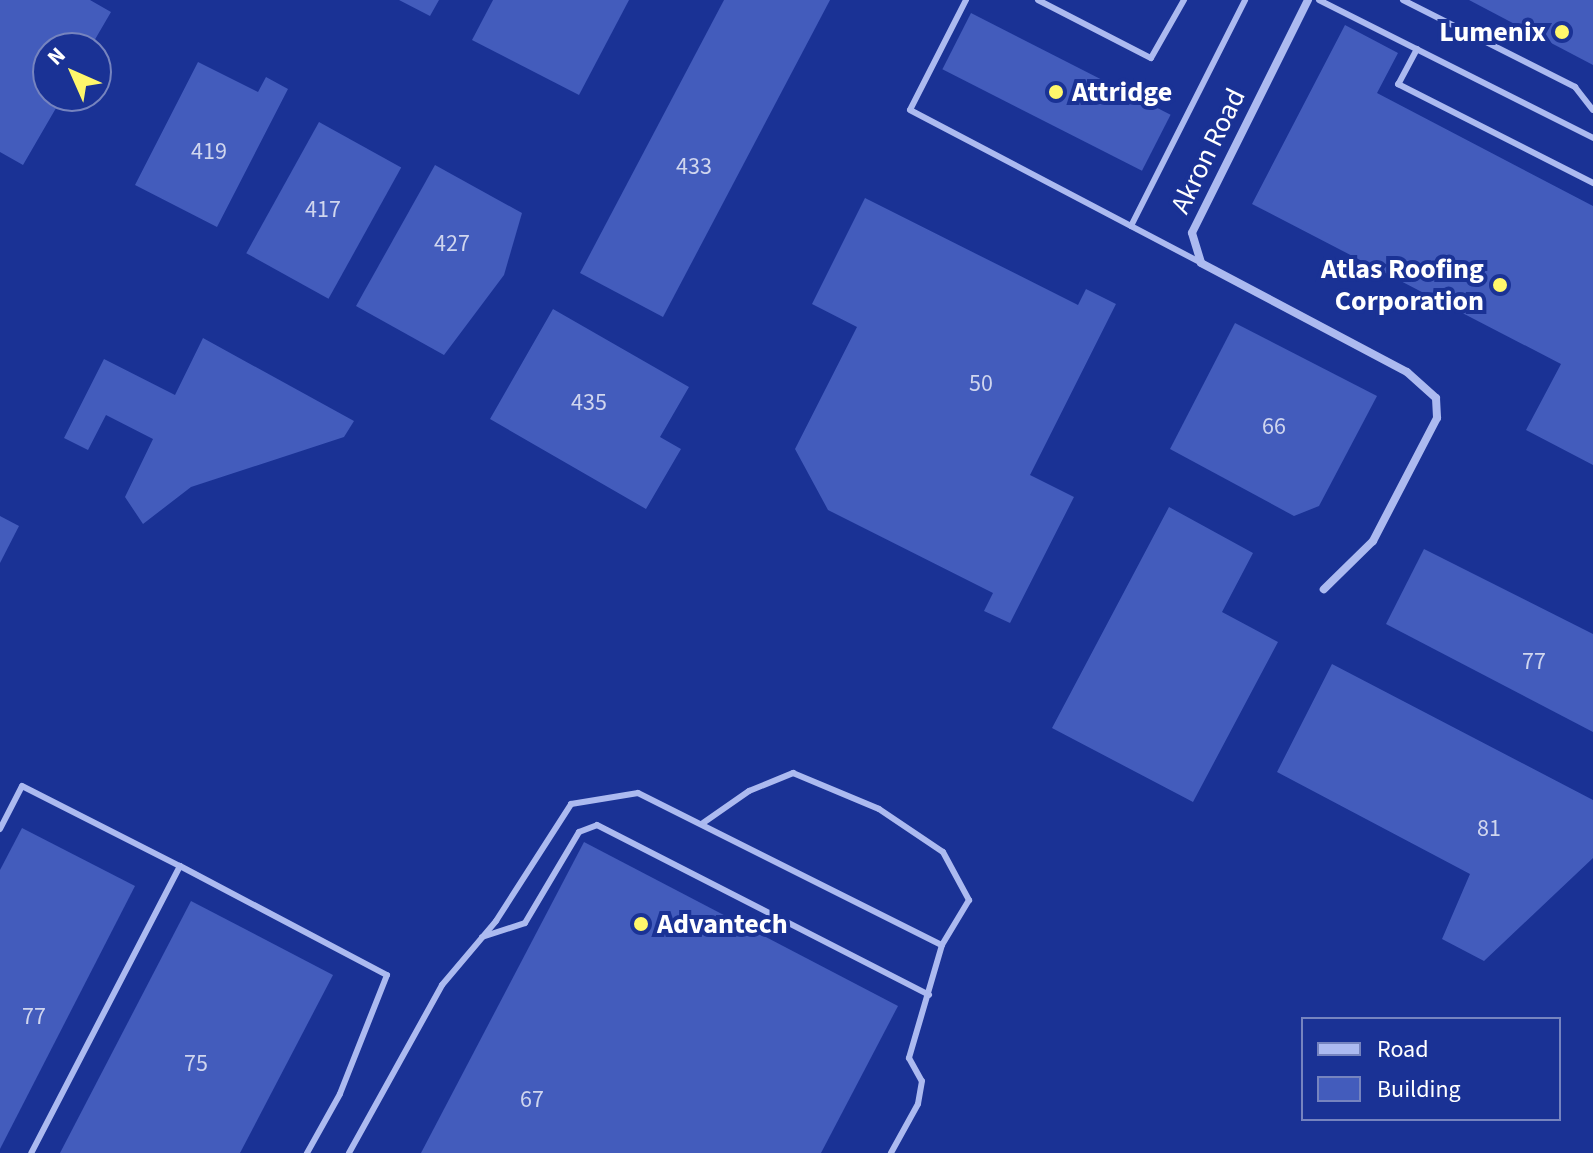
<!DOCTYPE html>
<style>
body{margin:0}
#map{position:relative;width:1593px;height:1153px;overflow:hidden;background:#1a3295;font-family:"Source Sans 3",sans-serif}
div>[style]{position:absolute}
.building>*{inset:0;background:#435cbc;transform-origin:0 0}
.service>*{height:6px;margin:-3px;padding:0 3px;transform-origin:3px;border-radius:3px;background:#acbaf0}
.minor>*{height:8px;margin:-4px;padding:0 4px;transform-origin:4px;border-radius:4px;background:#acbaf0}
.dots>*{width:22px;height:22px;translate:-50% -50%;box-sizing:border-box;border:4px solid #1a3295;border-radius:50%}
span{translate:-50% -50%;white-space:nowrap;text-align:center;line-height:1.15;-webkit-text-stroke:8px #1a3295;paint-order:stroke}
.number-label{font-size:24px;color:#d0d6ee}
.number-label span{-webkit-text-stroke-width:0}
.poi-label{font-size:28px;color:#fff;font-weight:700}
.right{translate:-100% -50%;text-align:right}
.left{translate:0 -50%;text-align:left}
.street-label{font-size:28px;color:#fff}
.legend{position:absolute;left:1301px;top:1017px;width:260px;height:104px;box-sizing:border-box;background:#1a3295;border:2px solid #7684bf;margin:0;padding:10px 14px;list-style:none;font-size:24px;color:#fff}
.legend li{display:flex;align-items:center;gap:16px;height:40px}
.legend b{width:40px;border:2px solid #7684bf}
.north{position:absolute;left:32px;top:32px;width:80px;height:80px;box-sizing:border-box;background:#1a3295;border:2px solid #7684bf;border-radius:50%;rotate:315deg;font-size:22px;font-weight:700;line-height:32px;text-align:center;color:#fff}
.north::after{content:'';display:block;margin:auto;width:28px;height:36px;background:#fff76b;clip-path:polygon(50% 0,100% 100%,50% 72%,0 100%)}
</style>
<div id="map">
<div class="building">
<div style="clip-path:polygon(0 0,90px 0,111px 12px,90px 48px,48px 48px,48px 96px,63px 96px,23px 165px,0 152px)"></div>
<div style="clip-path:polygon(399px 0,439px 0,430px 16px)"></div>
<div style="clip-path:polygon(493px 0,629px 0,579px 95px,472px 40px)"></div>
<div style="clip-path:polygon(724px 0,830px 0,663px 317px,580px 273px)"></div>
<div style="clip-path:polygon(1469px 0,1593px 0,1593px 65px)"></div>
<div style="left:971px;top:13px;width:224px;height:63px;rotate:27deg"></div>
<div style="clip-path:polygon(1345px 25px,1398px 53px,1377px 93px,1593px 206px,1593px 465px,1526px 430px,1561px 364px,1252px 204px)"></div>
<div style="clip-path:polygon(198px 62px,258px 92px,266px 77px,288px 89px,217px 227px,135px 185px)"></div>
<div style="left:319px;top:122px;width:94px;height:150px;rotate:29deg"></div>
<div style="clip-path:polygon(435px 165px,522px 213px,504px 275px,444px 355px,356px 306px)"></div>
<div style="clip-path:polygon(865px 198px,1078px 305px,1086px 289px,1116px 304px,1030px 475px,1074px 497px,1010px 623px,984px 611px,993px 593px,828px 510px,795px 449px,857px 327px,812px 304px)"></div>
<div style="clip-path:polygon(553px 309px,689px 387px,660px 437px,681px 449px,646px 509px,490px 419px)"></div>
<div style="clip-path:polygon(1235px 323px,1377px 396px,1319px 506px,1294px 516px,1170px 449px)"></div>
<div style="clip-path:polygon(203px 338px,354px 421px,344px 437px,191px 487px,143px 524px,125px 497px,153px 439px,106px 415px,88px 450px,64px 438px,104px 359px,175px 395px)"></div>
<div style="clip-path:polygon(1169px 507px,1253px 553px,1222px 612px,1278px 642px,1193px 802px,1052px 728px)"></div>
<div style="clip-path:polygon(0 516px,19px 526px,0 563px)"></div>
<div style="clip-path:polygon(1424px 549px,1593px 634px,1593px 732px,1386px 624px)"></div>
<div style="clip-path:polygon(1332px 664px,1593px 800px,1593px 858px,1484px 961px,1442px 939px,1470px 874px,1277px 772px)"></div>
<div style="clip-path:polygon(22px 828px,135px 886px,0 1149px,0 870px)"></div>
<div style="clip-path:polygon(584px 842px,898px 1006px,821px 1153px,421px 1153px)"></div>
<div style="clip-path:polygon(191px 901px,333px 975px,240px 1153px,60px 1153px)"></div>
</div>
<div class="service">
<div style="left:966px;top:0;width:123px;rotate:117deg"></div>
<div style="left:910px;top:110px;width:329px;rotate:27.7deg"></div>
<div style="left:1038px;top:0;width:127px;rotate:27.2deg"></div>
<div style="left:1151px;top:58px;width:67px;rotate:-60.4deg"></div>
<div style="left:1319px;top:0;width:307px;rotate:26.7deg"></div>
<div style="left:1403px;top:0;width:193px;rotate:26.8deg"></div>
<div style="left:1575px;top:87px;width:29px;rotate:52deg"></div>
<div style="left:1417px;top:49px;width:40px;rotate:118deg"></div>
<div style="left:1398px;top:84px;width:219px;rotate:26.9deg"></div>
<div style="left:1131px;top:226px;width:253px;rotate:-63.2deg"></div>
<div style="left:703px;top:823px;width:56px;rotate:-34.8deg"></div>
<div style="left:749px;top:791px;width:48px;rotate:-22.2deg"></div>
<div style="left:793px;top:773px;width:93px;rotate:22.7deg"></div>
<div style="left:879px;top:809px;width:77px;rotate:33.9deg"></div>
<div style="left:943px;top:852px;width:55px;rotate:61.6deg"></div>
<div style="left:969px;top:900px;width:52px;rotate:121deg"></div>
<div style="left:942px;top:945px;width:118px;rotate:106.3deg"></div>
<div style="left:909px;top:1058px;width:26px;rotate:61deg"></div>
<div style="left:922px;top:1081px;width:23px;rotate:100deg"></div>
<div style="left:918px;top:1104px;width:56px;rotate:118.9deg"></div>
<div style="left:0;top:829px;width:48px;rotate:-62.9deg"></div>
<div style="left:22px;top:786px;width:177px;rotate:26.9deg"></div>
<div style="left:180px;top:866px;width:323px;rotate:117.4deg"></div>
<div style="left:180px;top:866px;width:234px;rotate:27.8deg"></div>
<div style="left:387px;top:975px;width:128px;rotate:111.6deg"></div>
<div style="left:340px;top:1094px;width:68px;rotate:119.2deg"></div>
<div style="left:482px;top:937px;width:45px;rotate:-18deg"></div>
<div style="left:525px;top:923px;width:106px;rotate:-59.3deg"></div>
<div style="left:579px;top:832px;width:19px;rotate:-21deg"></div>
<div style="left:597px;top:825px;width:373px;rotate:27.1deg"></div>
<div style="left:349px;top:1153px;width:192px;rotate:-61deg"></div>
<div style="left:442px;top:985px;width:84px;rotate:-49.8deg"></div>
<div style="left:496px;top:921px;width:139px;rotate:-57.3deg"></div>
<div style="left:571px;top:804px;width:68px;rotate:-9.3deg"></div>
<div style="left:638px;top:793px;width:340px;rotate:26.6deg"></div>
</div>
<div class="minor">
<div style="left:1308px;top:0;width:260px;rotate:116.5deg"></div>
<div style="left:1192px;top:233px;width:31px;rotate:73deg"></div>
<div style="left:1201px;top:263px;width:233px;rotate:27.9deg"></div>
<div style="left:1407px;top:372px;width:39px;rotate:42deg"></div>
<div style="left:1436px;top:398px;width:20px;rotate:87deg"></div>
<div style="left:1437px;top:418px;width:139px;rotate:117.5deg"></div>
<div style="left:1373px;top:541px;width:69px;rotate:135.6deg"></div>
</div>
<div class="dots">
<div style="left:1562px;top:32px;background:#fff76b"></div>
<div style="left:1056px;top:92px;background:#fff76b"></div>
<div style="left:1500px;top:285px;background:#fff76b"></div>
<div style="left:641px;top:924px;background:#fff76b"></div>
</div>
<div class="number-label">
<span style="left:209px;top:152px">419</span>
<span style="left:694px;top:167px">433</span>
<span style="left:323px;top:210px">417</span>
<span style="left:452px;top:244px">427</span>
<span style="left:981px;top:384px">50</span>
<span style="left:589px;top:403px">435</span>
<span style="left:1274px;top:427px">66</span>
<span style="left:1534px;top:662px">77</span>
<span style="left:1489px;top:829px">81</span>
<span style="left:34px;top:1017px">77</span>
<span style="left:196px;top:1064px">75</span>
<span style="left:532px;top:1100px">67</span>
</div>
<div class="poi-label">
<span class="right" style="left:1546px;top:32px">Lumenix</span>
<span class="left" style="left:1072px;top:92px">Attridge</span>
<span class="right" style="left:1484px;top:285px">Atlas Roofing<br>Corporation</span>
<span class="left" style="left:657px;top:924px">Advantech</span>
</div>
<div class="street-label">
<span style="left:1208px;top:151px;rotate:-64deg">Akron Road</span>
</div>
<ul class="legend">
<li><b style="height:10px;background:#acbaf0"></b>Road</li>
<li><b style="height:22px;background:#435cbc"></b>Building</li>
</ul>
<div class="north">N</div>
</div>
